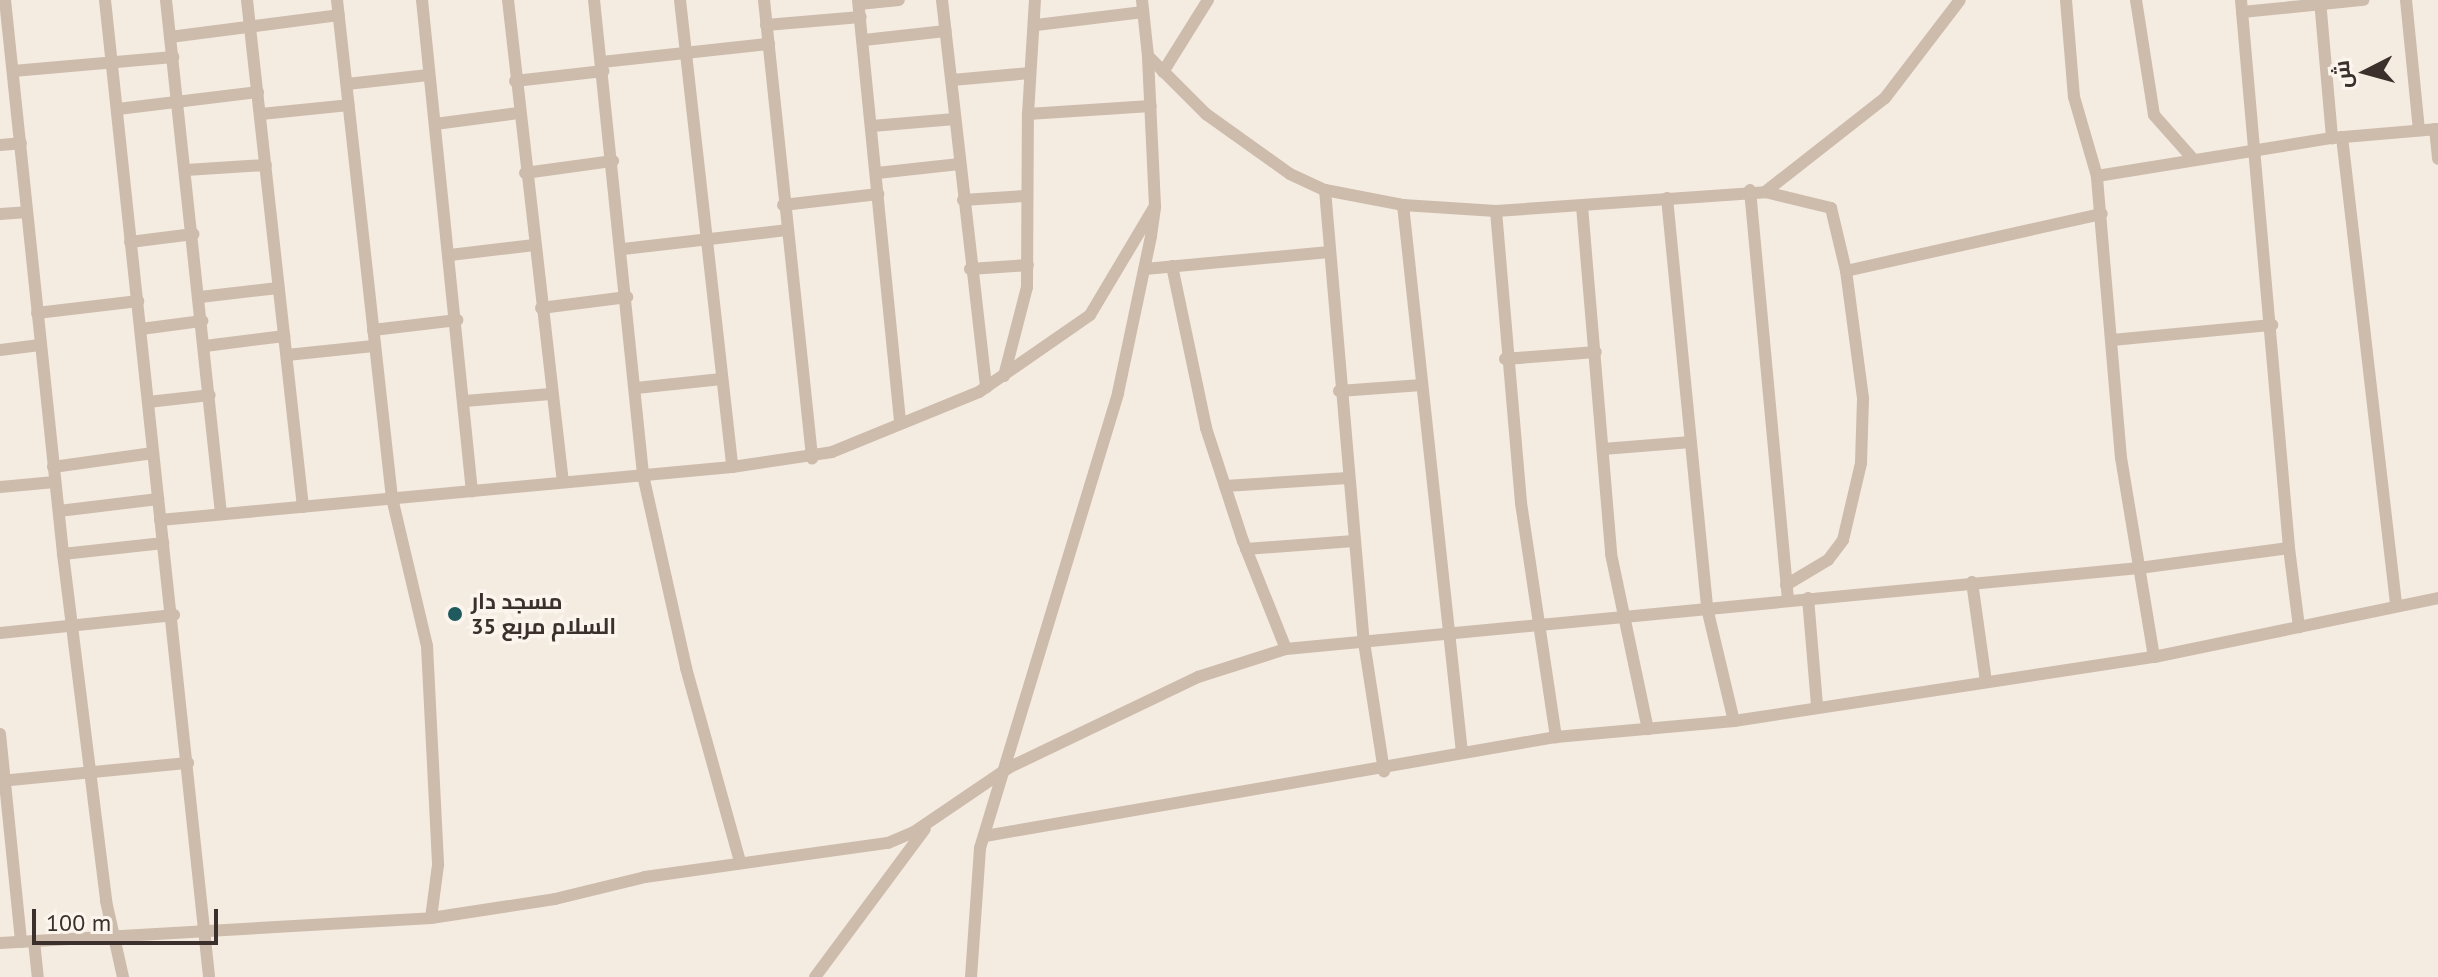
<!DOCTYPE html>
<meta charset="utf-8">
<style>
body{margin:0}
#map{position:relative;width:2438px;height:977px;overflow:hidden;background:#f4ebe1;font-family:"PT Sans",Cairo,sans-serif}
div>[style]{position:absolute}
.street>*{height:12px;margin:-6px;padding:0 6px;transform-origin:6px;border-radius:6px;background:#cdbbac}
.dots>*{width:22px;height:22px;translate:-50% -50%;box-sizing:border-box;border:4px solid #fbf5ee;border-radius:50%}
span{translate:-50% -50%;white-space:nowrap;text-align:center;line-height:1.15;-webkit-text-stroke:7px #fbf5ee;paint-order:stroke}
.poi-label{font-size:22px;color:#3b302b;font-weight:700}
.left{translate:0 -50%;text-align:left}
.north{position:absolute;left:2326px;top:32px;width:80px;height:80px;-webkit-text-stroke:6px #fbf5ee;paint-order:stroke;rotate:264deg;font-size:22px;font-weight:700;line-height:32px;text-align:center;color:#3b302b}
.north::after{content:'';display:block;margin:auto;width:28px;height:36px;background:#3b302b;clip-path:polygon(50% 0,100% 100%,50% 72%,0 100%)}
.scale{position:absolute;left:32px;top:909px;width:186px;height:36px;box-sizing:border-box;border:4px solid #3b302b;border-top:0;padding-left:10px;font-size:24px;line-height:28px;white-space:nowrap;color:#3b302b;-webkit-text-stroke:6px #fbf5ee;paint-order:stroke}
</style>
<div id="map">
<div class="street">
<div style="left:5px;top:0;width:557px;rotate:84.02deg"></div>
<div style="left:63px;top:554px;width:350px;rotate:82.9deg"></div>
<div style="left:106px;top:901px;width:78px;rotate:77.4deg"></div>
<div style="left:105px;top:0;width:983px;rotate:83.92deg"></div>
<div style="left:166px;top:0;width:517px;rotate:83.89deg"></div>
<div style="left:247px;top:0;width:510px;rotate:83.7deg"></div>
<div style="left:337px;top:0;width:501px;rotate:83.7deg"></div>
<div style="left:392px;top:498px;width:152px;rotate:76.7deg"></div>
<div style="left:427px;top:646px;width:219px;rotate:87.1deg"></div>
<div style="left:438px;top:865px;width:53px;rotate:97.5deg"></div>
<div style="left:422px;top:0;width:494px;rotate:84.2deg"></div>
<div style="left:508px;top:0;width:485px;rotate:83.5deg"></div>
<div style="left:594px;top:0;width:478px;rotate:84.1deg"></div>
<div style="left:643px;top:475px;width:198px;rotate:77.4deg"></div>
<div style="left:686px;top:668px;width:201px;rotate:74.4deg"></div>
<div style="left:680px;top:0;width:470px;rotate:83.6deg"></div>
<div style="left:764px;top:0;width:461px;rotate:84deg"></div>
<div style="left:858px;top:0;width:423px;rotate:84.3deg"></div>
<div style="left:942px;top:0;width:390px;rotate:83.5deg"></div>
<div style="left:1142px;top:0;width:56px;rotate:83.9deg"></div>
<div style="left:1148px;top:56px;width:82px;rotate:45deg"></div>
<div style="left:1206px;top:114px;width:103px;rotate:35.5deg"></div>
<div style="left:1290px;top:174px;width:38px;rotate:25deg"></div>
<div style="left:1325px;top:190px;width:79px;rotate:10.9deg"></div>
<div style="left:1403px;top:205px;width:93px;rotate:3.7deg"></div>
<div style="left:1496px;top:211px;width:270px;rotate:-4deg"></div>
<div style="left:1765px;top:192px;width:68px;rotate:13.6deg"></div>
<div style="left:1831px;top:208px;width:65px;rotate:76.6deg"></div>
<div style="left:1846px;top:271px;width:262px;rotate:-12.6deg"></div>
<div style="left:2066px;top:0;width:97px;rotate:85.3deg"></div>
<div style="left:2074px;top:97px;width:82px;rotate:73.8deg"></div>
<div style="left:2136px;top:0;width:116px;rotate:81.1deg"></div>
<div style="left:2154px;top:115px;width:60px;rotate:48.4deg"></div>
<div style="left:2241px;top:0;width:550px;rotate:84.99deg"></div>
<div style="left:2320px;top:0;width:139px;rotate:85deg"></div>
<div style="left:2406px;top:0;width:131px;rotate:84.3deg"></div>
<div style="left:859px;top:4px;width:40px;rotate:-5.7deg"></div>
<div style="left:2242px;top:12px;width:122px;rotate:-5.7deg"></div>
<div style="left:766px;top:25px;width:95px;rotate:-4.8deg"></div>
<div style="left:1036px;top:25px;width:108px;rotate:-6.9deg"></div>
<div style="left:170px;top:37px;width:170px;rotate:-7.4deg"></div>
<div style="left:864px;top:40px;width:82px;rotate:-6.3deg"></div>
<div style="left:602px;top:62px;width:168px;rotate:-6.2deg"></div>
<div style="left:13px;top:71px;width:161px;rotate:-5deg"></div>
<div style="left:1163px;top:72px;width:85px;rotate:-58deg"></div>
<div style="left:952px;top:80px;width:78px;rotate:-5.1deg"></div>
<div style="left:515px;top:81px;width:89px;rotate:-6.5deg"></div>
<div style="left:347px;top:84px;width:82px;rotate:-6.3deg"></div>
<div style="left:118px;top:109px;width:141px;rotate:-6.9deg"></div>
<div style="left:261px;top:114px;width:88px;rotate:-5.8deg"></div>
<div style="left:1028px;top:114px;width:123px;rotate:-3.7deg"></div>
<div style="left:435px;top:124px;width:84px;rotate:-7.5deg"></div>
<div style="left:872px;top:126px;width:83px;rotate:-4.8deg"></div>
<div style="left:2435px;top:129px;width:30px;rotate:84deg"></div>
<div style="left:2342px;top:137px;width:471px;rotate:83.4deg"></div>
<div style="left:0;top:145px;width:21px;rotate:-5deg"></div>
<div style="left:186px;top:170px;width:80px;rotate:-3.6deg"></div>
<div style="left:525px;top:173px;width:89px;rotate:-7.8deg"></div>
<div style="left:877px;top:173px;width:83px;rotate:-6.2deg"></div>
<div style="left:1325px;top:190px;width:454px;rotate:85.1deg"></div>
<div style="left:1364px;top:642px;width:131px;rotate:81.2deg"></div>
<div style="left:1750px;top:190px;width:412px;rotate:84.7deg"></div>
<div style="left:1765px;top:192px;width:152px;rotate:-38.1deg"></div>
<div style="left:1885px;top:98px;width:123px;rotate:-52.6deg"></div>
<div style="left:1667px;top:198px;width:412px;rotate:84.4deg"></div>
<div style="left:1707px;top:608px;width:116px;rotate:76.6deg"></div>
<div style="left:963px;top:200px;width:62px;rotate:-3.7deg"></div>
<div style="left:783px;top:205px;width:96px;rotate:-6.6deg"></div>
<div style="left:1403px;top:205px;width:551px;rotate:83.85deg"></div>
<div style="left:1582px;top:206px;width:349px;rotate:85.2deg"></div>
<div style="left:1611px;top:554px;width:179px;rotate:78.1deg"></div>
<div style="left:1496px;top:211px;width:293px;rotate:85.1deg"></div>
<div style="left:1521px;top:503px;width:237px;rotate:81.5deg"></div>
<div style="left:0;top:214px;width:27px;rotate:-4deg"></div>
<div style="left:130px;top:242px;width:64px;rotate:-7.2deg"></div>
<div style="left:623px;top:249px;width:164px;rotate:-6.6deg"></div>
<div style="left:450px;top:255px;width:85px;rotate:-6.8deg"></div>
<div style="left:1172px;top:266px;width:166px;rotate:78.1deg"></div>
<div style="left:1206px;top:428px;width:119px;rotate:71.9deg"></div>
<div style="left:1243px;top:541px;width:116px;rotate:68.3deg"></div>
<div style="left:970px;top:269px;width:58px;rotate:-3.9deg"></div>
<div style="left:1145px;top:269px;width:185px;rotate:-5.3deg"></div>
<div style="left:200px;top:297px;width:79px;rotate:-6.6deg"></div>
<div style="left:541px;top:308px;width:87px;rotate:-7.3deg"></div>
<div style="left:37px;top:313px;width:102px;rotate:-6.8deg"></div>
<div style="left:141px;top:329px;width:62px;rotate:-7.5deg"></div>
<div style="left:373px;top:330px;width:85px;rotate:-6.8deg"></div>
<div style="left:2112px;top:340px;width:161px;rotate:-5.4deg"></div>
<div style="left:205px;top:346px;width:80px;rotate:-7.2deg"></div>
<div style="left:0;top:350px;width:40px;rotate:-7.1deg"></div>
<div style="left:287px;top:355px;width:87px;rotate:-5.9deg"></div>
<div style="left:1505px;top:359px;width:91px;rotate:-4.4deg"></div>
<div style="left:1004px;top:376px;width:92px;rotate:-75.5deg"></div>
<div style="left:1027px;top:287px;width:173px;rotate:-89.7deg"></div>
<div style="left:1028px;top:114px;width:114px;rotate:-86.5deg"></div>
<div style="left:636px;top:388px;width:86px;rotate:-6deg"></div>
<div style="left:1339px;top:391px;width:83px;rotate:-4.1deg"></div>
<div style="left:465px;top:401px;width:86px;rotate:-4.7deg"></div>
<div style="left:148px;top:402px;width:62px;rotate:-6.4deg"></div>
<div style="left:1603px;top:449px;width:88px;rotate:-4.5deg"></div>
<div style="left:53px;top:467px;width:101px;rotate:-8deg"></div>
<div style="left:1225px;top:486px;width:123px;rotate:-3.7deg"></div>
<div style="left:0;top:487px;width:55px;rotate:-5.2deg"></div>
<div style="left:59px;top:511px;width:100px;rotate:-6.9deg"></div>
<div style="left:160px;top:520px;width:574px;rotate:-5.29deg"></div>
<div style="left:732px;top:467px;width:101px;rotate:-8.5deg"></div>
<div style="left:832px;top:452px;width:159px;rotate:-22.2deg"></div>
<div style="left:979px;top:392px;width:135px;rotate:-34.7deg"></div>
<div style="left:1090px;top:315px;width:127px;rotate:-59.2deg"></div>
<div style="left:1246px;top:549px;width:108px;rotate:-4.2deg"></div>
<div style="left:63px;top:554px;width:101px;rotate:-6.3deg"></div>
<div style="left:1972px;top:582px;width:100px;rotate:82deg"></div>
<div style="left:1786px;top:585px;width:49px;rotate:-30.8deg"></div>
<div style="left:1828px;top:560px;width:25px;rotate:-53deg"></div>
<div style="left:1843px;top:540px;width:79px;rotate:-76.8deg"></div>
<div style="left:1861px;top:463px;width:65px;rotate:-88.2deg"></div>
<div style="left:1863px;top:398px;width:128px;rotate:-97.6deg"></div>
<div style="left:1808px;top:598px;width:108px;rotate:85.2deg"></div>
<div style="left:0;top:633px;width:175px;rotate:-5.9deg"></div>
<div style="left:2154px;top:657px;width:202px;rotate:-99.4deg"></div>
<div style="left:2121px;top:458px;width:283px;rotate:-94.9deg"></div>
<div style="left:2097px;top:176px;width:238px;rotate:-9.2deg"></div>
<div style="left:2332px;top:138px;width:106px;rotate:-4.9deg"></div>
<div style="left:0;top:734px;width:209px;rotate:84.2deg"></div>
<div style="left:0;top:781px;width:189px;rotate:-5.5deg"></div>
<div style="left:985px;top:836px;width:580px;rotate:-9.84deg"></div>
<div style="left:1556px;top:737px;width:179px;rotate:-5.1deg"></div>
<div style="left:1734px;top:721px;width:425px;rotate:-8.7deg"></div>
<div style="left:2154px;top:657px;width:290px;rotate:-11.7deg"></div>
<div style="left:34px;top:941px;width:36px;rotate:84deg"></div>
<div style="left:0;top:943px;width:432px;rotate:-3.3deg"></div>
<div style="left:431px;top:918px;width:125px;rotate:-8.7deg"></div>
<div style="left:555px;top:899px;width:93px;rotate:-13.7deg"></div>
<div style="left:645px;top:877px;width:245px;rotate:-8deg"></div>
<div style="left:888px;top:843px;width:28px;rotate:-23deg"></div>
<div style="left:914px;top:832px;width:114px;rotate:-34.2deg"></div>
<div style="left:1008px;top:768px;width:211px;rotate:-25.6deg"></div>
<div style="left:1198px;top:677px;width:92px;rotate:-17.7deg"></div>
<div style="left:1286px;top:649px;width:857px;rotate:-5.42deg"></div>
<div style="left:2139px;top:568px;width:151px;rotate:-7.6deg"></div>
<div style="left:2289px;top:548px;width:80px;rotate:82.8deg"></div>
<div style="left:815px;top:977px;width:184px;rotate:-53.4deg"></div>
<div style="left:971px;top:977px;width:129px;rotate:-86deg"></div>
<div style="left:980px;top:848px;width:475px;rotate:-73.1deg"></div>
<div style="left:1118px;top:393px;width:160px;rotate:-78.1deg"></div>
<div style="left:1151px;top:236px;width:30px;rotate:-82deg"></div>
<div style="left:1155px;top:206px;width:150px;rotate:-92.7deg"></div>
</div>
<div class="dots">
<div style="left:455px;top:614px;background:#1f5a5e"></div>
</div>
<div class="poi-label">
<span class="left" style="left:471px;top:614px">مسجد دار<br>السلام مربع 35</span>
</div>
<div class="north">ش</div>
<div class="scale">100 m</div>
</div>
